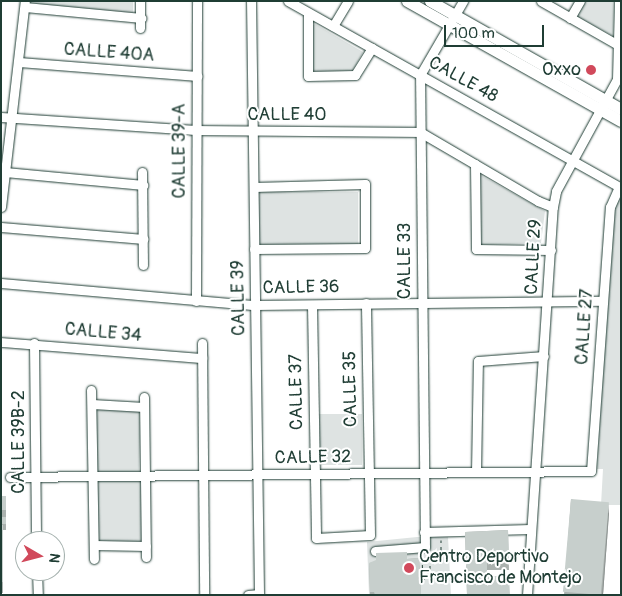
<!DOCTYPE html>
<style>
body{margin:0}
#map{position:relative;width:622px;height:596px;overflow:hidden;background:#fff;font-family:Pangolin,sans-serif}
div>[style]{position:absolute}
.green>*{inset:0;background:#dee3e2;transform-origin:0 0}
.path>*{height:1px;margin-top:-0.5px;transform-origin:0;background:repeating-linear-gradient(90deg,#1f3d34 0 5px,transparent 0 9px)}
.roads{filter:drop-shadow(0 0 1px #1f3d34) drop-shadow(0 0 1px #1f3d34)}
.minor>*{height:9px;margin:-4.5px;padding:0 4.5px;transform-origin:4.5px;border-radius:4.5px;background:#fff}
.major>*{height:11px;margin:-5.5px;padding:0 5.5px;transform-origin:5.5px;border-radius:5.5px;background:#fff}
.wall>*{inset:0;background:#abb2af}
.shaded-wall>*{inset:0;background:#8b918f}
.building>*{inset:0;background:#c7cfcc;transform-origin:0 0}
.dots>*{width:14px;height:14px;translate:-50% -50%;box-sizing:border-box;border:2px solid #fff;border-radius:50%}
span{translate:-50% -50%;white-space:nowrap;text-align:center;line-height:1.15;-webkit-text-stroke:4px #fff;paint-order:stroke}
.street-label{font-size:18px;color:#1f3d34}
.poi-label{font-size:18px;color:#1f3d34}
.right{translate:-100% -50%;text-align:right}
.left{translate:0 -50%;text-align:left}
.frame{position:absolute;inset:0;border:2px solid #1f3d34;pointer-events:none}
.north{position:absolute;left:15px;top:531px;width:50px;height:50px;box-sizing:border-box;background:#fff;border:1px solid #a5b1ae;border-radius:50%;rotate:98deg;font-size:14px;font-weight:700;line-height:20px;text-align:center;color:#1f3d34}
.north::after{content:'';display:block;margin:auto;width:18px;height:22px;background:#d1495b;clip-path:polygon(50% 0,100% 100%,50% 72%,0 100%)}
.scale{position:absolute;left:444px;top:25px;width:100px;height:22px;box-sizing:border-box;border:2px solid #1f3d34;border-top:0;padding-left:6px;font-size:15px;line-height:18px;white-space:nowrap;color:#1f3d34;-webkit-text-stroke:4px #fff;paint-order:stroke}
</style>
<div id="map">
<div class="green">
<div style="clip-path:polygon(28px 1px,133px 1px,133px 13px,28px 4px)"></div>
<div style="clip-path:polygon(582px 1px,614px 1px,613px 36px,574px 15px)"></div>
<div style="clip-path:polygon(315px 24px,363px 52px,352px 72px,310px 73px,310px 27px)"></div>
<div style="clip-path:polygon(480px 175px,545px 211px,541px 243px,477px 245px)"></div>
<div style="clip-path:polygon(621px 190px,621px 505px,601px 505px,603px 469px,597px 469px,612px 209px)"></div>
<div style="left:257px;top:192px;width:101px;height:55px"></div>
<div style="left:95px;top:408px;width:46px;height:64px;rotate:2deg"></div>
<div style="left:318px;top:414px;width:44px;height:51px"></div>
<div style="left:95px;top:480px;width:48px;height:63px"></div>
<div style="clip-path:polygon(417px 537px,448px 537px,451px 595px,369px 595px,367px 542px)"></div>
</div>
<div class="path">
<div style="left:423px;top:578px;width:17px;rotate:-93deg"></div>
<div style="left:422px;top:561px;width:7px"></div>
<div style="left:420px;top:579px;width:10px"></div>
<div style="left:430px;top:579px;width:18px;rotate:-90deg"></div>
<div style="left:430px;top:561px;width:11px;rotate:-5deg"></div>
<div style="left:441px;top:560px;width:20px;rotate:-90deg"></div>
</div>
<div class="roads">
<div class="minor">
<div style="left:140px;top:1px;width:27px;rotate:90deg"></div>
<div style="left:288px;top:1px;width:382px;rotate:29.3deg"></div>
<div style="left:541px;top:1px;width:89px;rotate:29.7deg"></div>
<div style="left:25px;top:7px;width:117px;rotate:5.4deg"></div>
<div style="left:308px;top:13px;width:63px;rotate:90deg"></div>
<div style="left:308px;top:76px;width:47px;rotate:-1.2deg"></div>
<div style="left:355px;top:75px;width:32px;rotate:-58deg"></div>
<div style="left:570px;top:18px;width:20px;rotate:-60deg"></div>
<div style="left:333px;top:26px;width:29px;rotate:-59deg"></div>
<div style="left:19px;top:62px;width:179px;rotate:4.5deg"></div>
<div style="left:1px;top:117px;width:195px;rotate:3.8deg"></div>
<div style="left:196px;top:130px;width:224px;rotate:0.5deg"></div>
<div style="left:420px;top:132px;width:137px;rotate:30.3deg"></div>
<div style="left:538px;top:201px;width:16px;rotate:22deg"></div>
<div style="left:475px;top:164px;width:85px;rotate:89.3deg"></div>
<div style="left:476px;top:249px;width:75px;rotate:0.8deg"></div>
<div style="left:5px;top:172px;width:139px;rotate:5.4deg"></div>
<div style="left:142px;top:172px;width:93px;rotate:89.4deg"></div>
<div style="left:254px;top:187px;width:111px;rotate:-1.5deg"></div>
<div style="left:365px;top:184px;width:64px;rotate:90deg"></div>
<div style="left:365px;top:248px;width:111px;rotate:179.5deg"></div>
<div style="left:1px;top:207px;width:207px;rotate:-83.4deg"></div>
<div style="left:1px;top:227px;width:143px;rotate:4.8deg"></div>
<div style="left:1px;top:283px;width:255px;rotate:5deg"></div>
<div style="left:255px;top:305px;width:348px;rotate:-0.7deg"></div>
<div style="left:196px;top:301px;width:300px;rotate:-89.8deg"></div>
<div style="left:312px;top:305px;width:233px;rotate:89deg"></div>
<div style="left:316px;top:538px;width:54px;rotate:-3.2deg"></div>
<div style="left:370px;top:535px;width:232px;rotate:-91deg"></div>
<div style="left:1px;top:342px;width:202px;rotate:4.6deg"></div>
<div style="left:34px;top:343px;width:198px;rotate:89.4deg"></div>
<div style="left:202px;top:343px;width:252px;rotate:89.5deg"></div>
<div style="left:91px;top:390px;width:169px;rotate:89deg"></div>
<div style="left:144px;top:397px;width:160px;rotate:89.3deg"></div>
<div style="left:92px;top:404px;width:52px;rotate:3.3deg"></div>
<div style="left:476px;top:472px;width:111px;rotate:-89deg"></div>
<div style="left:478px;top:361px;width:66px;rotate:-4.3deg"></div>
<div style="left:10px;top:477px;width:581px;rotate:-0.59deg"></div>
<div style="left:591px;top:471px;width:265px;rotate:-85.9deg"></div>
<div style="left:610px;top:207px;width:22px;rotate:-66deg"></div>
<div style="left:424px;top:532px;width:106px;rotate:-1.6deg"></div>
<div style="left:94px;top:545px;width:52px;rotate:1.1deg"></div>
<div style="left:375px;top:551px;width:50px;rotate:-4.6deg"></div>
<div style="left:425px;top:547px;width:472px;rotate:-90.6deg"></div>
<div style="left:420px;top:75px;width:86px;rotate:-59.8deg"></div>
<div style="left:37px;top:571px;width:24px;rotate:88deg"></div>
<div style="left:248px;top:595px;width:11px;rotate:-5deg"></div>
<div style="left:259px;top:594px;width:593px;rotate:-90.77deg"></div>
<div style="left:527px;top:595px;width:389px;rotate:-86.2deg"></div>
<div style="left:553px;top:207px;width:16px;rotate:-79deg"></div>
<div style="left:556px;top:191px;width:128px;rotate:-61.4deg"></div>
<div style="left:617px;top:79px;width:78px;rotate:-88.5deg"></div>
</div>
<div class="major">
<div style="left:407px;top:1px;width:245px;rotate:29.3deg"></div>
<div style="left:430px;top:1px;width:219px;rotate:29.5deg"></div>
</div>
</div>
<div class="wall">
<div style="clip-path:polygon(1px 496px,6px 496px,6px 530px,3px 530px,3px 593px,1px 593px)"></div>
<div style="clip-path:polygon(571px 499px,609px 513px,603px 595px,564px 595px)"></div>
<div style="clip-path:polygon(508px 530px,509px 570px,487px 570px,467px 595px,465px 532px)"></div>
<div style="clip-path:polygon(419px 558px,421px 595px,370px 595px,369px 563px,407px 559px)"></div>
</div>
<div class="shaded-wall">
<div style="clip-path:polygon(609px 502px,609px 513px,603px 595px,602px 595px)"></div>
</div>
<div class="building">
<div style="left:1px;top:496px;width:5px;height:14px"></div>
<div style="left:571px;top:499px;width:38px;height:93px;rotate:5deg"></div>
<div style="left:1px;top:517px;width:5px;height:7px"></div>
<div style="left:1px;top:525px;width:2px;height:57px"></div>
<div style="clip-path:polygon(508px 530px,509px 559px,487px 560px,487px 576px,509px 576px,510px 595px,467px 595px,465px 532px)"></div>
<div style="clip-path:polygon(407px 552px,407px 559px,419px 558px,421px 594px,409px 594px,409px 595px,375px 595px,374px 592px,370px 592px,369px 563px,376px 560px,376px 553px)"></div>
</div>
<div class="dots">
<div style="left:591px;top:70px;background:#d1495b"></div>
<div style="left:409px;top:568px;background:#d1495b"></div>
</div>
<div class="street-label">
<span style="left:109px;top:53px;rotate:4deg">CALLE 40A</span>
<span style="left:463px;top:80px;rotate:29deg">CALLE 48</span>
<span style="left:287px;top:115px">CALLE 40</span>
<span style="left:180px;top:151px;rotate:-90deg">CALLE 39-A</span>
<span style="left:534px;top:257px;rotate:-87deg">CALLE 29</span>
<span style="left:405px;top:261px;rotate:-90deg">CALLE 33</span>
<span style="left:301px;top:288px;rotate:-1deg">CALLE 36</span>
<span style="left:239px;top:298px;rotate:-91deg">CALLE 39</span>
<span style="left:585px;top:327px;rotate:-86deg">CALLE 27</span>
<span style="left:103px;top:333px;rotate:5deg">CALLE 34</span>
<span style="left:351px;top:389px;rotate:-91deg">CALLE 35</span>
<span style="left:297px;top:392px;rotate:-91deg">CALLE 37</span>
<span style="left:19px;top:442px;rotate:-90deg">CALLE 39B-2</span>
<span style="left:313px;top:458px;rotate:-1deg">CALLE 32</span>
</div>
<div class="poi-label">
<span class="right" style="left:581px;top:70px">Oxxo</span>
<span class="left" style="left:419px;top:568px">Centro Deportivo<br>Francisco de Montejo</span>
</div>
<div class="frame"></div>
<div class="north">N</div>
<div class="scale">100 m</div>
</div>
